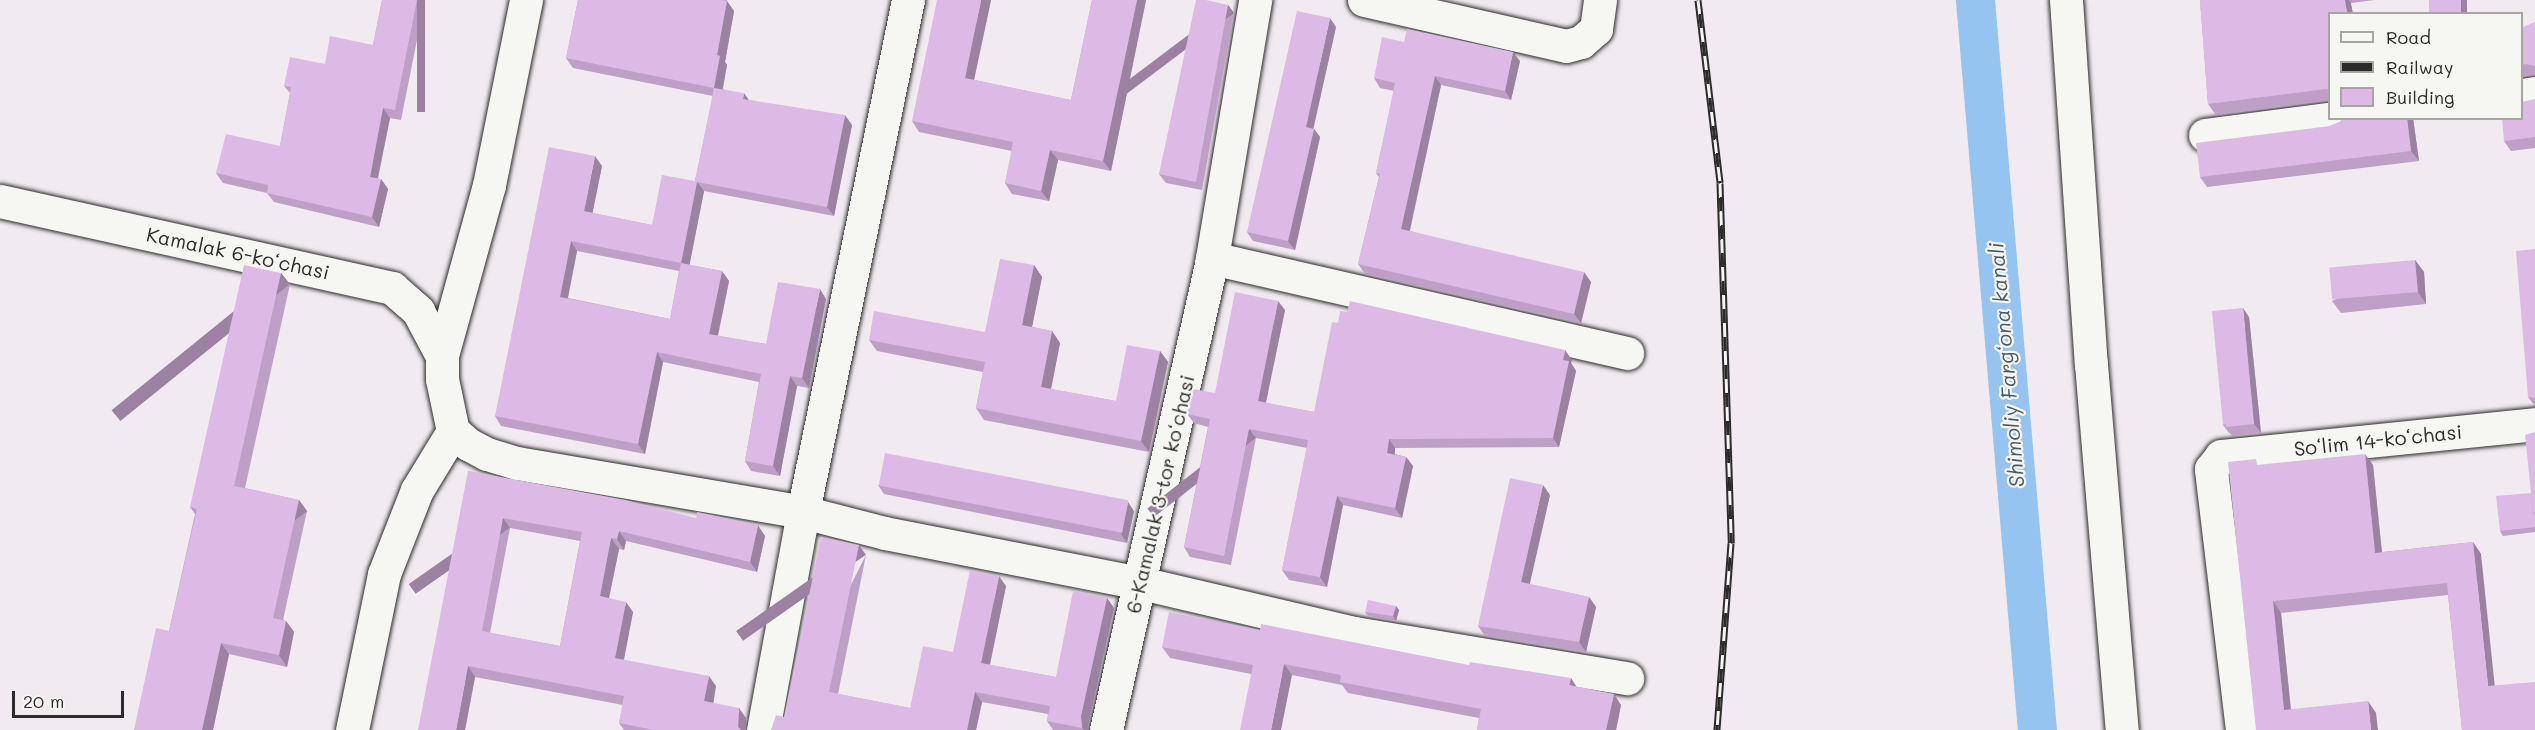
<!DOCTYPE html>
<meta charset="utf-8">
<style>
body{margin:0}
#map{position:relative;width:2535px;height:730px;overflow:hidden;background:#f1eaf0;font-family:Mali,sans-serif}
div>[style]{position:absolute}
.canal>*{height:39px;margin:-19.5px;padding:0 19.5px;transform-origin:19.5px;border-radius:19.5px;background:#95c4f0}
.roads{filter:drop-shadow(0 0 2px #2b2b2b) drop-shadow(0 0 2px #2b2b2b)}
.minor>*{height:33px;margin:-16.5px;padding:0 16.5px;transform-origin:16.5px;border-radius:16.5px;background:#f6f6f2}
.rail>*{height:7px;margin-top:-3.5px;transform-origin:0;background:repeating-linear-gradient(90deg,#f6f6f2 0 14px,#2b2b2b 0 28px);box-sizing:border-box;border-block:2px solid #2b2b2b}
.wall>*{inset:0;background:#bea0c6}
.shaded-wall>*{inset:0;background:#9b82a1;transform-origin:0 0}
.building>*{inset:0;background:#ddbae6;transform-origin:0 0}
span{translate:-50% -50%;white-space:nowrap;text-align:center;line-height:1.15;-webkit-text-stroke:4.5px #f6f6f2;paint-order:stroke}
.street-label{font-size:20px;color:#2b2b2b}
.water-label{font-size:21px;color:#4b5966;font-style:italic}
.legend{position:absolute;left:2328px;top:12px;width:195px;height:108px;box-sizing:border-box;background:#f6f6f2;border:2px solid #a5a5a2;margin:0;padding:8px 10px;list-style:none;font-size:18px;color:#2b2b2b}
.legend li{display:flex;align-items:center;gap:12px;height:30px}
.legend b{width:30px;border:2px solid #a5a5a2}
.scale{position:absolute;left:12px;top:691px;width:112px;height:27px;box-sizing:border-box;border:3px solid #2b2b2b;border-top:0;padding-left:8px;font-size:18px;line-height:21px;white-space:nowrap;color:#2b2b2b;-webkit-text-stroke:4px #f6f6f2;paint-order:stroke}
</style>
<div id="map">
<div class="canal">
<div style="left:1975px;top:0;width:733px;rotate:85.15deg"></div>
</div>
<div class="roads">
<div class="minor">
<div style="left:526px;top:0;width:189px;rotate:101.3deg"></div>
<div style="left:489px;top:185px;width:177px;rotate:105.4deg"></div>
<div style="left:442px;top:356px;width:23px;rotate:90deg"></div>
<div style="left:442px;top:379px;width:53px;rotate:78.1deg"></div>
<div style="left:453px;top:431px;width:20px;rotate:41deg"></div>
<div style="left:468px;top:444px;width:21px;rotate:28deg"></div>
<div style="left:487px;top:454px;width:31px;rotate:17deg"></div>
<div style="left:517px;top:463px;width:290px;rotate:9.7deg"></div>
<div style="left:803px;top:512px;width:85px;rotate:14.4deg"></div>
<div style="left:885px;top:533px;width:261px;rotate:11.1deg"></div>
<div style="left:1141px;top:583px;width:219px;rotate:13.2deg"></div>
<div style="left:1354px;top:633px;width:277px;rotate:9.4deg"></div>
<div style="left:1364px;top:0;width:207px;rotate:12.8deg"></div>
<div style="left:1566px;top:46px;width:16px;rotate:-15deg"></div>
<div style="left:1581px;top:42px;width:20px;rotate:-41deg"></div>
<div style="left:1596px;top:29px;width:29px;rotate:-82deg"></div>
<div style="left:2066px;top:0;width:365px;rotate:86.1deg"></div>
<div style="left:2091px;top:364px;width:367px;rotate:85.2deg"></div>
<div style="left:2522px;top:95px;width:13px;rotate:-9deg"></div>
<div style="left:2205px;top:135px;width:131px;rotate:-7.5deg"></div>
<div style="left:0;top:201px;width:402px;rotate:12.5deg"></div>
<div style="left:392px;top:288px;width:35px;rotate:41deg"></div>
<div style="left:418px;top:311px;width:51px;rotate:61.9deg"></div>
<div style="left:1212px;top:258px;width:426px;rotate:12.9deg"></div>
<div style="left:352px;top:730px;width:159px;rotate:-78.4deg"></div>
<div style="left:384px;top:574px;width:90px;rotate:-68.6deg"></div>
<div style="left:417px;top:490px;width:69px;rotate:-58.6deg"></div>
<div style="left:763px;top:730px;width:222px;rotate:-79.6deg"></div>
<div style="left:803px;top:512px;width:523px;rotate:-78.41deg"></div>
<div style="left:1106px;top:730px;width:484px;rotate:-77.3deg"></div>
<div style="left:1212px;top:258px;width:262px;rotate:-80.5deg"></div>
<div style="left:2242px;top:730px;width:263px;rotate:-96.8deg"></div>
<div style="left:2211px;top:469px;width:16px;rotate:-52deg"></div>
<div style="left:2221px;top:456px;width:316px;rotate:-5.8deg"></div>
</div>
</div>
<div class="rail">
<div style="left:1698px;top:0;width:184px;rotate:83.1deg"></div>
<div style="left:1720px;top:183px;width:360px;rotate:88.2deg"></div>
<div style="left:1731px;top:543px;width:188px;rotate:94.3deg"></div>
</div>
<div class="wall">
<div style="clip-path:polygon(382px 0,425px 0,401px 120px,390px 118px,378px 179px,381px 179px,388px 189px,379px 227px,274px 202px,267px 193px,223px 183px,216px 173px,280px 146px,290px 93px,284px 86px,325px 64px,373px 45px)"></div>
<div style="clip-path:polygon(evenodd,578px 0,727px 0,727px 1px,734px 11px,725px 62px,727px 65px,723px 89px,749px 100px,852px 125px,834px 216px,704px 191px,689px 265px,722px 271px,729px 281px,718px 336px,766px 344px,826px 299px,809px 388px,797px 386px,780px 476px,751px 471px,745px 461px,759px 382px,663px 362px,645px 454px,501px 426px,495px 416px,602px 166px,592px 213px,652px 225px,695px 181px,713px 96px,573px 68px,566px 58px,578px 0,577px 251px,679px 271px,670px 319px,568px 298px,577px 251px)"></div>
<div style="clip-path:polygon(991px 0,974px 80px,1071px 100px,1092px 0,1146px 0,1111px 171px,1058px 160px,1049px 201px,1012px 194px,1005px 183px,1012px 151px,919px 132px,912px 121px)"></div>
<div style="clip-path:polygon(2200px 0,2375px 0,2351px 3px,2330px 14px,2330px 100px,2216px 115px,2208px 104px)"></div>
<div style="clip-path:polygon(1228px 5px,1234px 13px,1202px 190px,1166px 183px,1159px 174px)"></div>
<div style="clip-path:polygon(2535px 22px,2535px 75px,2522px 77px,2522px 28px)"></div>
<div style="clip-path:polygon(1336px 27px,1313px 128px,1320px 137px,1295px 250px,1253px 241px,1247px 232px)"></div>
<div style="clip-path:polygon(1404px 42px,1520px 61px,1511px 100px,1441px 85px,1410px 231px,1591px 282px,1581px 323px,1365px 274px,1358px 264px,1379px 177px,1376px 173px,1394px 91px,1380px 88px,1374px 78px)"></div>
<div style="clip-path:polygon(2535px 99px,2535px 148px,2511px 151px,2504px 141px)"></div>
<div style="clip-path:polygon(2413px 118px,2419px 161px,2207px 187px,2200px 177px,2340px 122px)"></div>
<div style="clip-path:polygon(2535px 249px,2535px 406px,2528px 397px)"></div>
<div style="clip-path:polygon(2415px 260px,2424px 272px,2426px 304px,2341px 313px,2332px 301px)"></div>
<div style="clip-path:polygon(1034px 265px,1042px 277px,1032px 327px,1052px 331px,1060px 343px,1051px 389px,1116px 401px,1160px 351px,1168px 362px,1149px 452px,984px 420px,976px 408px,983px 372px,877px 351px,869px 340px,985px 332px)"></div>
<div style="clip-path:polygon(281px 273px,290px 284px,245px 488px,299px 500px,307px 511px,283px 620px,286px 621px,294px 632px,287px 667px,229px 654px,213px 730px,134px 730px,169px 631px,195px 514px,190px 507px)"></div>
<div style="clip-path:polygon(1285px 310px,1266px 403px,1314px 412px,1572px 360px,1571px 363px,1576px 371px,1559px 447px,1395px 448px,1395px 454px,1406px 457px,1413px 466px,1402px 518px,1343px 505px,1327px 587px,1289px 580px,1282px 570px,1307px 448px,1256px 438px,1231px 565px,1190px 557px,1184px 547px,1208px 427px,1194px 423px,1187px 414px,1215px 393px)"></div>
<div style="clip-path:polygon(2249px 317px,2261px 433px,2232px 436px,2230px 433px,2229px 433px,2223px 425px)"></div>
<div style="clip-path:polygon(2535px 432px,2535px 532px,2503px 536px,2500px 531px,2531px 493px)"></div>
<div style="clip-path:polygon(2260px 465px,2373px 465px,2382px 552px,2473px 542px,2481px 554px,2462px 730px,2448px 595px,2281px 613px,2291px 709px,2376px 713px,2256px 730px)"></div>
<div style="clip-path:polygon(evenodd,468px 471px,765px 536px,757px 572px,626px 541px,624px 550px,619px 549px,609px 598px,633px 612px,624px 660px,716px 686px,713px 703px,746px 718px,746px 730px,624px 730px,619px 723px,623px 705px,475px 677px,465px 730px,468px 471px,510px 528px,580px 541px,560px 646px,490px 633px,510px 528px)"></div>
<div style="clip-path:polygon(878px 485px,1134px 511px,1127px 543px,884px 494px)"></div>
<div style="clip-path:polygon(1550px 495px,1529px 584px,1589px 597px,1596px 607px,1586px 652px,1485px 636px,1478px 626px)"></div>
<div style="clip-path:polygon(866px 555px,838px 694px,910px 708px,1006px 586px,990px 665px,1056px 677px,1107px 598px,1114px 608px,1088px 726px,1088px 730px,1053px 730px,1047px 721px,1048px 714px,982px 702px,976px 730px,784px 717px)"></div>
<div style="clip-path:polygon(1396px 606px,1399px 610px,1396px 621px,1368px 616px,1365px 612px)"></div>
<div style="clip-path:polygon(1260px 630px,1577px 687px,1621px 705px,1616px 730px,1477px 730px,1479px 718px,1348px 693px,1342px 685px,1292px 675px,1251px 674px,1170px 658px,1162px 647px)"></div>
</div>
<div class="shaded-wall">
<div style="left:417px;top:0;width:8px;height:112px"></div>
<div style="clip-path:polygon(981px 0,991px 0,972px 89px,965px 78px)"></div>
<div style="clip-path:polygon(1137px 0,1146px 0,1111px 171px,1103px 161px)"></div>
<div style="clip-path:polygon(2345px 0,2349px 0,2351px 3px,2353px 14px,2347px 14px)"></div>
<div style="left:2461px;top:0;width:6px;height:14px"></div>
<div style="clip-path:polygon(727px 1px,734px 11px,725px 62px,727px 65px,721px 97px,714px 88px,717px 55px)"></div>
<div style="left:1228px;top:5px;width:10px;height:180px;rotate:53deg"></div>
<div style="clip-path:polygon(1330px 18px,1336px 27px,1312px 135px,1306px 127px)"></div>
<div style="clip-path:polygon(1513px 52px,1520px 61px,1511px 100px,1505px 91px)"></div>
<div style="clip-path:polygon(1435px 76px,1441px 85px,1408px 238px,1401px 229px)"></div>
<div style="clip-path:polygon(744px 93px,751px 103px,743px 99px)"></div>
<div style="clip-path:polygon(383px 108px,390px 118px,376px 186px,370px 177px)"></div>
<div style="clip-path:polygon(845px 115px,852px 125px,834px 216px,827px 207px)"></div>
<div style="clip-path:polygon(2407px 118px,2413px 118px,2419px 161px,2411px 151px)"></div>
<div style="clip-path:polygon(1314px 129px,1320px 137px,1295px 250px,1288px 241px)"></div>
<div style="clip-path:polygon(1050px 150px,1058px 160px,1049px 201px,1041px 191px)"></div>
<div style="clip-path:polygon(595px 156px,602px 166px,591px 221px,584px 211px)"></div>
<div style="clip-path:polygon(381px 179px,388px 189px,379px 227px,372px 217px)"></div>
<div style="clip-path:polygon(697px 182px,704px 191px,688px 273px,681px 263px)"></div>
<div style="clip-path:polygon(571px 241px,577px 251px,566px 307px,560px 297px)"></div>
<div style="clip-path:polygon(2415px 260px,2424px 272px,2426px 304px,2418px 292px)"></div>
<div style="clip-path:polygon(1034px 265px,1042px 277px,1030px 337px,1022px 325px)"></div>
<div style="clip-path:polygon(722px 271px,729px 281px,716px 344px,709px 334px)"></div>
<div style="clip-path:polygon(1584px 272px,1591px 282px,1581px 323px,1574px 314px)"></div>
<div style="left:281px;top:273px;width:14px;height:218px;rotate:51deg"></div>
<div style="clip-path:polygon(820px 289px,826px 299px,809px 388px,802px 378px)"></div>
<div style="clip-path:polygon(1278px 301px,1285px 310px,1264px 411px,1258px 401px)"></div>
<div style="clip-path:polygon(2243px 308px,2249px 317px,2261px 433px,2254px 424px)"></div>
<div style="clip-path:polygon(1052px 331px,1060px 343px,1049px 399px,1041px 387px)"></div>
<div style="clip-path:polygon(1565px 350px,1572px 360px,1571px 363px,1576px 371px,1559px 447px,1553px 438px,1563px 360px)"></div>
<div style="clip-path:polygon(1160px 351px,1168px 362px,1149px 452px,1141px 441px)"></div>
<div style="clip-path:polygon(657px 352px,663px 362px,645px 454px,638px 444px)"></div>
<div style="clip-path:polygon(790px 376px,797px 386px,780px 476px,773px 466px)"></div>
<div style="left:1249px;top:429px;width:11px;height:129px;rotate:52deg"></div>
<div style="clip-path:polygon(1389px 439px,1395px 448px,1394px 462px,1387px 453px)"></div>
<div style="clip-path:polygon(2365px 454px,2373px 465px,2383px 564px,2375px 553px)"></div>
<div style="clip-path:polygon(1406px 457px,1413px 466px,1402px 518px,1395px 508px)"></div>
<div style="clip-path:polygon(1543px 485px,1550px 495px,1528px 592px,1521px 582px)"></div>
<div style="clip-path:polygon(1337px 496px,1343px 505px,1327px 587px,1320px 577px)"></div>
<div style="left:299px;top:500px;width:14px;height:121px;rotate:54deg"></div>
<div style="clip-path:polygon(1128px 502px,1134px 511px,1127px 543px,1121px 534px)"></div>
<div style="left:503px;top:518px;width:12px;height:115px;rotate:55deg"></div>
<div style="clip-path:polygon(758px 525px,765px 536px,757px 572px,750px 562px)"></div>
<div style="clip-path:polygon(619px 531px,626px 541px,624px 550px,617px 539px)"></div>
<div style="clip-path:polygon(611px 538px,619px 549px,607px 607px,600px 596px)"></div>
<div style="clip-path:polygon(2473px 542px,2481px 554px,2496px 698px,2488px 686px)"></div>
<div style="left:859px;top:545px;width:12px;height:150px;rotate:55deg"></div>
<div style="clip-path:polygon(999px 576px,1006px 586px,988px 673px,981px 663px)"></div>
<div style="clip-path:polygon(1589px 597px,1596px 607px,1586px 652px,1579px 642px)"></div>
<div style="clip-path:polygon(1107px 598px,1114px 608px,1088px 726px,1088px 730px,1084px 730px,1082px 728px,1081px 716px)"></div>
<div style="clip-path:polygon(2273px 601px,2281px 613px,2292px 722px,2284px 710px)"></div>
<div style="clip-path:polygon(626px 602px,633px 612px,622px 668px,615px 658px)"></div>
<div style="clip-path:polygon(1396px 606px,1399px 610px,1396px 621px,1393px 616px)"></div>
<div style="clip-path:polygon(286px 621px,294px 632px,287px 667px,279px 655px)"></div>
<div style="clip-path:polygon(221px 643px,229px 654px,213px 730px,202px 730px)"></div>
<div style="clip-path:polygon(1284px 664px,1292px 675px,1281px 730px,1271px 730px)"></div>
<div style="clip-path:polygon(468px 666px,475px 677px,465px 730px,456px 730px)"></div>
<div style="clip-path:polygon(709px 676px,716px 686px,712px 711px,704px 701px)"></div>
<div style="clip-path:polygon(1571px 678px,1578px 689px,1569px 685px)"></div>
<div style="clip-path:polygon(975px 692px,982px 702px,976px 730px,967px 730px)"></div>
<div style="clip-path:polygon(1614px 694px,1621px 705px,1616px 730px,1606px 730px)"></div>
<div style="clip-path:polygon(2368px 701px,2376px 713px,2378px 730px,2371px 730px)"></div>
<div style="clip-path:polygon(739px 708px,746px 718px,746px 730px,741px 730px,738px 727px)"></div>
</div>
<div class="building">
<div style="clip-path:polygon(382px 0,417px 0,395px 110px,383px 108px,370px 177px,381px 179px,372px 217px,267px 193px,268px 185px,216px 173px,226px 134px,280px 146px,291px 87px,284px 86px,290px 57px,325px 64px,330px 36px,373px 45px)"></div>
<div style="clip-path:polygon(578px 0,721px 0,727px 1px,717px 55px,720px 56px,714px 88px,566px 58px)"></div>
<div style="clip-path:polygon(937px 0,981px 0,965px 78px,1071px 100px,1092px 0,1137px 0,1103px 161px,1050px 150px,1041px 191px,1005px 183px,1013px 142px,912px 121px)"></div>
<div style="clip-path:polygon(1196px 0,1206px 0,1228px 5px,1196px 182px,1159px 174px)"></div>
<div style="clip-path:polygon(2200px 0,2345px 0,2347px 14px,2330px 14px,2330px 90px,2326px 89px,2208px 104px)"></div>
<div style="left:2429px;top:0;width:32px;height:14px"></div>
<div style="clip-path:polygon(1297px 11px,1330px 18px,1306px 127px,1314px 129px,1288px 241px,1247px 232px)"></div>
<div style="clip-path:polygon(2535px 22px,2535px 66px,2526px 64px,2522px 65px,2522px 28px)"></div>
<div style="clip-path:polygon(1407px 29px,1513px 52px,1505px 91px,1435px 76px,1401px 229px,1584px 272px,1574px 314px,1358px 264px,1380px 174px,1376px 173px,1395px 83px,1374px 78px,1382px 37px,1404px 42px)"></div>
<div style="clip-path:polygon(evenodd,714px 88px,744px 93px,743px 99px,845px 115px,827px 207px,697px 182px,681px 263px,722px 271px,709px 334px,766px 344px,778px 282px,820px 289px,802px 378px,790px 376px,773px 466px,745px 461px,761px 374px,657px 352px,638px 444px,495px 416px,549px 147px,595px 156px,584px 211px,652px 225px,662px 175px,695px 181px,714px 88px,571px 241px,681px 263px,670px 319px,560px 297px,571px 241px)"></div>
<div style="clip-path:polygon(2535px 99px,2535px 137px,2504px 141px,2502px 118px,2522px 118px,2522px 102px)"></div>
<div style="clip-path:polygon(2342px 118px,2407px 118px,2411px 151px,2200px 177px,2196px 143px,2330px 126px,2340px 122px)"></div>
<div style="clip-path:polygon(2535px 249px,2535px 398px,2528px 397px,2516px 251px)"></div>
<div style="clip-path:polygon(1000px 259px,1034px 265px,1022px 325px,1052px 331px,1041px 387px,1116px 401px,1127px 345px,1160px 351px,1141px 441px,976px 408px,985px 362px,869px 340px,874px 311px,985px 332px)"></div>
<div style="left:2415px;top:260px;width:32px;height:86px;rotate:85deg"></div>
<div style="clip-path:polygon(244px 265px,281px 273px,234px 486px,299px 500px,273px 618px,286px 621px,279px 655px,221px 643px,202px 730px,134px 730px,156px 628px,169px 631px,197px 509px,190px 507px)"></div>
<div style="clip-path:polygon(1235px 292px,1278px 301px,1258px 401px,1314px 412px,1332px 322px,1338px 323px,1340px 311px,1347px 312px,1350px 301px,1565px 350px,1563px 360px,1569px 361px,1553px 438px,1389px 439px,1387px 453px,1406px 457px,1395px 508px,1337px 496px,1320px 577px,1282px 570px,1308px 440px,1249px 429px,1224px 556px,1184px 547px,1210px 419px,1187px 414px,1193px 389px,1215px 393px)"></div>
<div style="clip-path:polygon(2243px 308px,2254px 424px,2226px 427px,2226px 424px,2223px 425px,2212px 311px)"></div>
<div style="clip-path:polygon(2535px 432px,2535px 512px,2533px 512px,2525px 435px)"></div>
<div style="left:885px;top:453px;width:248px;height:33px;rotate:11deg"></div>
<div style="clip-path:polygon(2365px 454px,2375px 553px,2473px 542px,2488px 686px,2535px 682px,2535px 730px,2462px 730px,2447px 583px,2273px 601px,2284px 710px,2368px 701px,2371px 730px,2256px 730px,2228px 462px,2256px 459px,2257px 465px)"></div>
<div style="clip-path:polygon(evenodd,468px 471px,625px 500px,696px 518px,697px 512px,758px 525px,750px 562px,619px 531px,617px 539px,611px 538px,600px 596px,626px 602px,615px 658px,709px 676px,704px 701px,739px 708px,738px 727px,741px 730px,654px 730px,619px 723px,624px 696px,468px 666px,456px 730px,418px 730px,468px 471px,503px 518px,582px 532px,560px 646px,482px 631px,503px 518px)"></div>
<div style="clip-path:polygon(1510px 478px,1543px 485px,1521px 582px,1589px 597px,1579px 642px,1478px 626px)"></div>
<div style="clip-path:polygon(2531px 493px,2533px 512px,2535px 516px,2535px 527px,2500px 531px,2496px 496px)"></div>
<div style="clip-path:polygon(821px 537px,859px 545px,829px 692px,910px 708px,923px 646px,953px 652px,970px 570px,999px 576px,981px 663px,1056px 677px,1073px 591px,1107px 598px,1081px 716px,1082px 728px,1047px 721px,1050px 706px,975px 692px,967px 730px,771px 730px,776px 715px,784px 717px)"></div>
<div style="clip-path:polygon(1368px 600px,1396px 606px,1393px 616px,1365px 612px)"></div>
<div style="clip-path:polygon(1169px 612px,1260px 630px,1261px 624px,1469px 665px,1470px 662px,1571px 678px,1569px 685px,1614px 694px,1606px 730px,1477px 730px,1481px 709px,1340px 682px,1341px 675px,1284px 664px,1271px 730px,1240px 730px,1253px 665px,1162px 647px)"></div>
</div>
<div class="street-label">
<span style="left:238px;top:253px;rotate:12deg">Kamalak 6-koʻchasi</span>
<span style="left:2378px;top:440px;rotate:-6deg">Soʻlim 14-koʻchasi</span>
<span style="left:1160px;top:494px;rotate:-77deg">6-Kamalak 3-tor koʻchasi</span>
</div>
<div class="water-label">
<span style="left:2006px;top:365px;rotate:-95deg">Shimoliy Fargʻona kanali</span>
</div>
<ul class="legend">
<li><b style="height:8px;background:#f6f6f2"></b>Road</li>
<li><b style="height:8px;background:#2b2b2b"></b>Railway</li>
<li><b style="height:16px;background:#ddbae6"></b>Building</li>
</ul>
<div class="scale">20 m</div>
</div>
